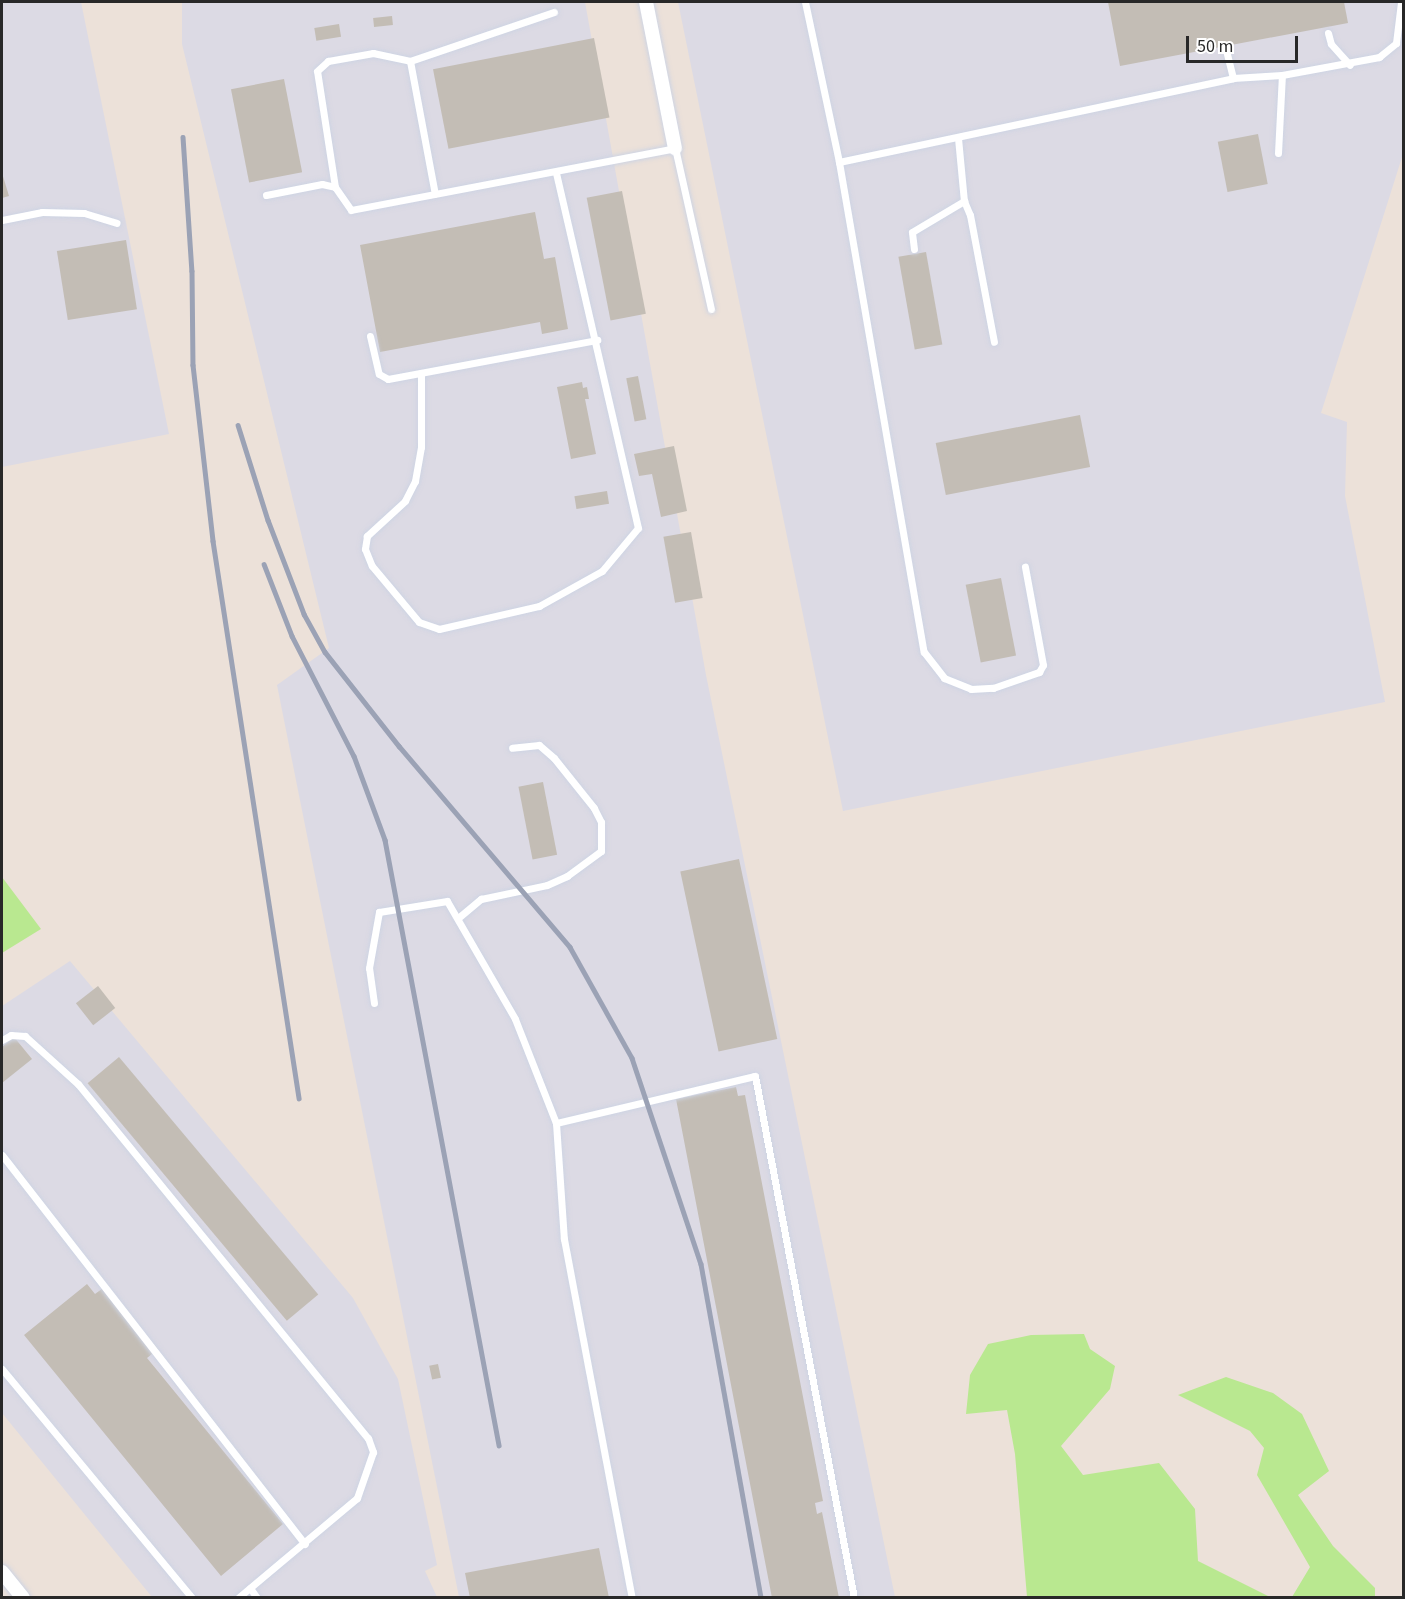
<!DOCTYPE html>
<style>
body{margin:0}
#map{position:relative;width:1405px;height:1599px;overflow:hidden;background:#ece1d9;font-family:"Source Sans 3",sans-serif}
div>[style]{position:absolute}
.industrial>*{inset:0;background:#dcdae4}
.green>*{inset:0;background:#b9e890}
.building>*{inset:0;background:#c3bdb5;transform-origin:0 0}
.roads{filter:drop-shadow(0 0 2px #ced4e3) drop-shadow(0 0 2px #ced4e3)}
.lane>*{height:7px;margin:-3.5px;padding:0 3.5px;transform-origin:3.5px;border-radius:3.5px;background:#fff}
.street>*{height:14px;margin:-7px;padding:0 7px;transform-origin:7px;border-radius:7px;background:#fff}
.rail>*{height:4.5px;margin:-2.25px;padding:0 2.25px;transform-origin:2.25px;border-radius:2.25px;background:#9ba2b5}
span{translate:-50% -50%;white-space:nowrap;text-align:center;line-height:1.15;-webkit-text-stroke:5px #fff;paint-order:stroke}
.frame{position:absolute;inset:0;border:3px solid #282828;pointer-events:none}
.scale{position:absolute;left:1186px;top:36px;width:112px;height:27px;box-sizing:border-box;border:3px solid #282828;border-top:0;padding-left:8px;font-size:18px;line-height:21px;white-space:nowrap;color:#282828;-webkit-text-stroke:4px #fff;paint-order:stroke}
</style>
<div id="map">
<div class="industrial">
<div style="clip-path:polygon(2px 2px,81px 2px,169px 434px,2px 467px)"></div>
<div style="clip-path:polygon(182px 2px,585px 2px,706px 675px,895px 1597px,459px 1597px,277px 685px,329px 648px,182px 44px)"></div>
<div style="clip-path:polygon(678px 2px,1403px 2px,1403px 154px,1321px 413px,1347px 422px,1345px 496px,1385px 702px,843px 811px)"></div>
<div style="clip-path:polygon(70px 961px,353px 1298px,398px 1379px,437px 1565px,425px 1571px,437px 1597px,152px 1597px,2px 1413px,2px 1006px)"></div>
</div>
<div class="green">
<div style="clip-path:polygon(2px 877px,41px 929px,2px 953px)"></div>
<div style="clip-path:polygon(1084px 1334px,1090px 1349px,1115px 1366px,1110px 1389px,1061px 1446px,1083px 1475px,1159px 1463px,1195px 1509px,1198px 1561px,1270px 1597px,1027px 1597px,1015px 1454px,1007px 1410px,966px 1414px,970px 1375px,988px 1344px,1031px 1335px)"></div>
<div style="clip-path:polygon(1226px 1377px,1273px 1393px,1302px 1414px,1329px 1471px,1298px 1495px,1333px 1546px,1375px 1588px,1375px 1597px,1292px 1597px,1310px 1567px,1257px 1475px,1264px 1448px,1250px 1431px,1178px 1395px)"></div>
</div>
<div class="building">
<div style="clip-path:polygon(1108px 2px,1344px 2px,1348px 23px,1120px 66px)"></div>
<div style="left:392px;top:16px;width:9px;height:19px;rotate:84deg"></div>
<div style="left:339px;top:24px;width:13px;height:25px;rotate:81deg"></div>
<div style="left:594px;top:38px;width:81px;height:164px;rotate:79deg"></div>
<div style="left:284px;top:79px;width:95px;height:54px;rotate:79deg"></div>
<div style="left:1258px;top:134px;width:51px;height:41px;rotate:79deg"></div>
<div style="clip-path:polygon(2px 173px,9px 196px,2px 198px)"></div>
<div style="left:622px;top:191px;width:125px;height:36px;rotate:79deg"></div>
<div style="clip-path:polygon(535px 212px,544px 259px,555px 257px,568px 329px,542px 334px,540px 322px,380px 352px,360px 245px)"></div>
<div style="left:126px;top:240px;width:70px;height:70px;rotate:81deg"></div>
<div style="left:926px;top:252px;width:94px;height:28px;rotate:80deg"></div>
<div style="left:638px;top:376px;width:44px;height:12px;rotate:79deg"></div>
<div style="clip-path:polygon(582px 382px,583px 388px,587px 387px,589px 399px,585px 399px,596px 454px,571px 459px,557px 387px)"></div>
<div style="left:1080px;top:415px;width:53px;height:147px;rotate:79deg"></div>
<div style="clip-path:polygon(674px 446px,687px 511px,661px 517px,652px 474px,639px 476px,634px 454px)"></div>
<div style="left:607px;top:491px;width:13px;height:33px;rotate:81deg"></div>
<div style="left:691px;top:532px;width:67px;height:28px;rotate:80deg"></div>
<div style="left:1001px;top:578px;width:79px;height:36px;rotate:79deg"></div>
<div style="left:543px;top:782px;width:74px;height:25px;rotate:79deg"></div>
<div style="left:739px;top:859px;width:184px;height:60px;rotate:78deg"></div>
<div style="left:98px;top:986px;width:28px;height:28px;rotate:52deg"></div>
<div style="clip-path:polygon(14px 1037px,32px 1059px,2px 1083px,2px 1047px)"></div>
<div style="left:119px;top:1057px;width:310px;height:41px;rotate:50deg"></div>
<div style="clip-path:polygon(736px 1087px,738px 1096px,745px 1095px,823px 1501px,815px 1503px,817px 1514px,822px 1512px,839px 1598px,772px 1598px,676px 1099px)"></div>
<div style="clip-path:polygon(87px 1284px,95px 1294px,106px 1286px,158px 1349px,147px 1358px,283px 1524px,221px 1576px,24px 1335px)"></div>
<div style="left:438px;top:1364px;width:14px;height:9px;rotate:78deg"></div>
<div style="clip-path:polygon(599px 1548px,609px 1598px,470px 1598px,465px 1573px)"></div>
</div>
<div class="roads">
<div class="lane">
<div style="left:805px;top:2px;width:164px;rotate:78deg"></div>
<div style="left:839px;top:162px;width:497px;rotate:80.2deg"></div>
<div style="left:924px;top:652px;width:33px;rotate:52deg"></div>
<div style="left:944px;top:678px;width:29px;rotate:22deg"></div>
<div style="left:971px;top:689px;width:22px;rotate:-3deg"></div>
<div style="left:993px;top:688px;width:49px;rotate:-19.2deg"></div>
<div style="left:1039px;top:672px;width:8px;rotate:-60deg"></div>
<div style="left:1043px;top:665px;width:100px;rotate:-100.4deg"></div>
<div style="left:1328px;top:33px;width:11px;rotate:75deg"></div>
<div style="left:1331px;top:44px;width:28px;rotate:48deg"></div>
<div style="left:1226px;top:50px;width:29px;rotate:76deg"></div>
<div style="left:410px;top:61px;width:152px;rotate:-18.8deg"></div>
<div style="left:958px;top:138px;width:63px;rotate:84.6deg"></div>
<div style="left:964px;top:201px;width:15px;rotate:67deg"></div>
<div style="left:970px;top:215px;width:129px;rotate:79.3deg"></div>
<div style="left:1278px;top:153px;width:78px;rotate:-87.1deg"></div>
<div style="left:839px;top:162px;width:403px;rotate:-12deg"></div>
<div style="left:1233px;top:78px;width:49px;rotate:-3.5deg"></div>
<div style="left:1282px;top:75px;width:99px;rotate:-10.5deg"></div>
<div style="left:1379px;top:57px;width:22px;rotate:-39deg"></div>
<div style="left:1396px;top:43px;width:41px;rotate:-83deg"></div>
<div style="left:335px;top:187px;width:117px;rotate:-98.8deg"></div>
<div style="left:317px;top:71px;width:15px;rotate:-42deg"></div>
<div style="left:328px;top:61px;width:46px;rotate:-10.1deg"></div>
<div style="left:373px;top:53px;width:38px;rotate:12deg"></div>
<div style="left:410px;top:61px;width:135px;rotate:79.4deg"></div>
<div style="left:266px;top:195px;width:57px;rotate:-11.1deg"></div>
<div style="left:322px;top:184px;width:13px;rotate:13deg"></div>
<div style="left:335px;top:187px;width:28px;rotate:55deg"></div>
<div style="left:351px;top:210px;width:330px;rotate:-10.8deg"></div>
<div style="left:675px;top:148px;width:165px;rotate:77.4deg"></div>
<div style="left:2px;top:220px;width:41px;rotate:-11.3deg"></div>
<div style="left:42px;top:212px;width:42px;rotate:1.4deg"></div>
<div style="left:84px;top:213px;width:34px;rotate:17deg"></div>
<div style="left:914px;top:249px;width:17px;rotate:-97deg"></div>
<div style="left:912px;top:232px;width:61px;rotate:-30.8deg"></div>
<div style="left:370px;top:336px;width:39px;rotate:77deg"></div>
<div style="left:379px;top:374px;width:10px;rotate:29deg"></div>
<div style="left:388px;top:379px;width:213px;rotate:-10.6deg"></div>
<div style="left:421px;top:373px;width:74px;rotate:90deg"></div>
<div style="left:421px;top:447px;width:35px;rotate:100deg"></div>
<div style="left:415px;top:481px;width:22px;rotate:117deg"></div>
<div style="left:405px;top:501px;width:52px;rotate:137.4deg"></div>
<div style="left:367px;top:536px;width:13px;rotate:99deg"></div>
<div style="left:365px;top:549px;width:18px;rotate:68deg"></div>
<div style="left:372px;top:566px;width:73px;rotate:50deg"></div>
<div style="left:419px;top:622px;width:21px;rotate:19deg"></div>
<div style="left:439px;top:629px;width:103px;rotate:-13deg"></div>
<div style="left:539px;top:606px;width:72px;rotate:-29.1deg"></div>
<div style="left:602px;top:571px;width:56px;rotate:-50.1deg"></div>
<div style="left:638px;top:528px;width:365px;rotate:-103deg"></div>
<div style="left:458px;top:918px;width:30px;rotate:-40deg"></div>
<div style="left:481px;top:899px;width:67px;rotate:-12deg"></div>
<div style="left:547px;top:885px;width:22px;rotate:-24deg"></div>
<div style="left:567px;top:876px;width:42px;rotate:-36.3deg"></div>
<div style="left:601px;top:851px;width:29px;rotate:-90deg"></div>
<div style="left:601px;top:822px;width:16px;rotate:-117deg"></div>
<div style="left:594px;top:808px;width:64px;rotate:-128.7deg"></div>
<div style="left:554px;top:758px;width:20px;rotate:-139deg"></div>
<div style="left:539px;top:745px;width:27px;rotate:174deg"></div>
<div style="left:374px;top:1003px;width:35px;rotate:-98deg"></div>
<div style="left:369px;top:968px;width:57px;rotate:-79.9deg"></div>
<div style="left:379px;top:912px;width:69px;rotate:-9.2deg"></div>
<div style="left:447px;top:901px;width:136px;rotate:60deg"></div>
<div style="left:515px;top:1019px;width:112px;rotate:68.5deg"></div>
<div style="left:556px;top:1123px;width:116px;rotate:86.1deg"></div>
<div style="left:564px;top:1239px;width:365px;rotate:79.3deg"></div>
<div style="left:2px;top:1040px;width:10px;rotate:-29deg"></div>
<div style="left:11px;top:1035px;width:14px;rotate:4deg"></div>
<div style="left:25px;top:1036px;width:72px;rotate:42.2deg"></div>
<div style="left:78px;top:1084px;width:458px;rotate:50.7deg"></div>
<div style="left:368px;top:1438px;width:15px;rotate:70deg"></div>
<div style="left:373px;top:1452px;width:49px;rotate:109.2deg"></div>
<div style="left:357px;top:1498px;width:155px;rotate:140deg"></div>
<div style="left:556px;top:1123px;width:204px;rotate:-13.3deg"></div>
<div style="left:755px;top:1076px;width:531px;rotate:79.26deg"></div>
<div style="left:2px;top:1155px;width:493px;rotate:52.1deg"></div>
<div style="left:2px;top:1369px;width:298px;rotate:50.3deg"></div>
<div style="left:250px;top:1588px;width:12px;rotate:55deg"></div>
</div>
<div class="street">
<div style="left:646px;top:2px;width:149px;rotate:78.8deg"></div>
<div style="left:2px;top:1572px;width:33px;rotate:51deg"></div>
</div>
</div>
<div class="rail">
<div style="left:183px;top:137px;width:134px;rotate:86.2deg"></div>
<div style="left:192px;top:271px;width:94px;rotate:89.4deg"></div>
<div style="left:193px;top:365px;width:177px;rotate:83.5deg"></div>
<div style="left:213px;top:541px;width:564px;rotate:81.22deg"></div>
<div style="left:238px;top:425px;width:100px;rotate:72.5deg"></div>
<div style="left:268px;top:520px;width:101px;rotate:69deg"></div>
<div style="left:304px;top:614px;width:43px;rotate:61.1deg"></div>
<div style="left:325px;top:652px;width:120px;rotate:51.8deg"></div>
<div style="left:399px;top:746px;width:264px;rotate:49.6deg"></div>
<div style="left:570px;top:947px;width:127px;rotate:60.8deg"></div>
<div style="left:632px;top:1058px;width:217px;rotate:71.5deg"></div>
<div style="left:701px;top:1264px;width:339px;rotate:79.8deg"></div>
<div style="left:264px;top:564px;width:77px;rotate:68.7deg"></div>
<div style="left:292px;top:636px;width:135px;rotate:62.7deg"></div>
<div style="left:354px;top:756px;width:90px;rotate:69.7deg"></div>
<div style="left:385px;top:840px;width:616px;rotate:79.33deg"></div>
</div>
<div class="frame"></div>
<div class="scale">50 m</div>
</div>
